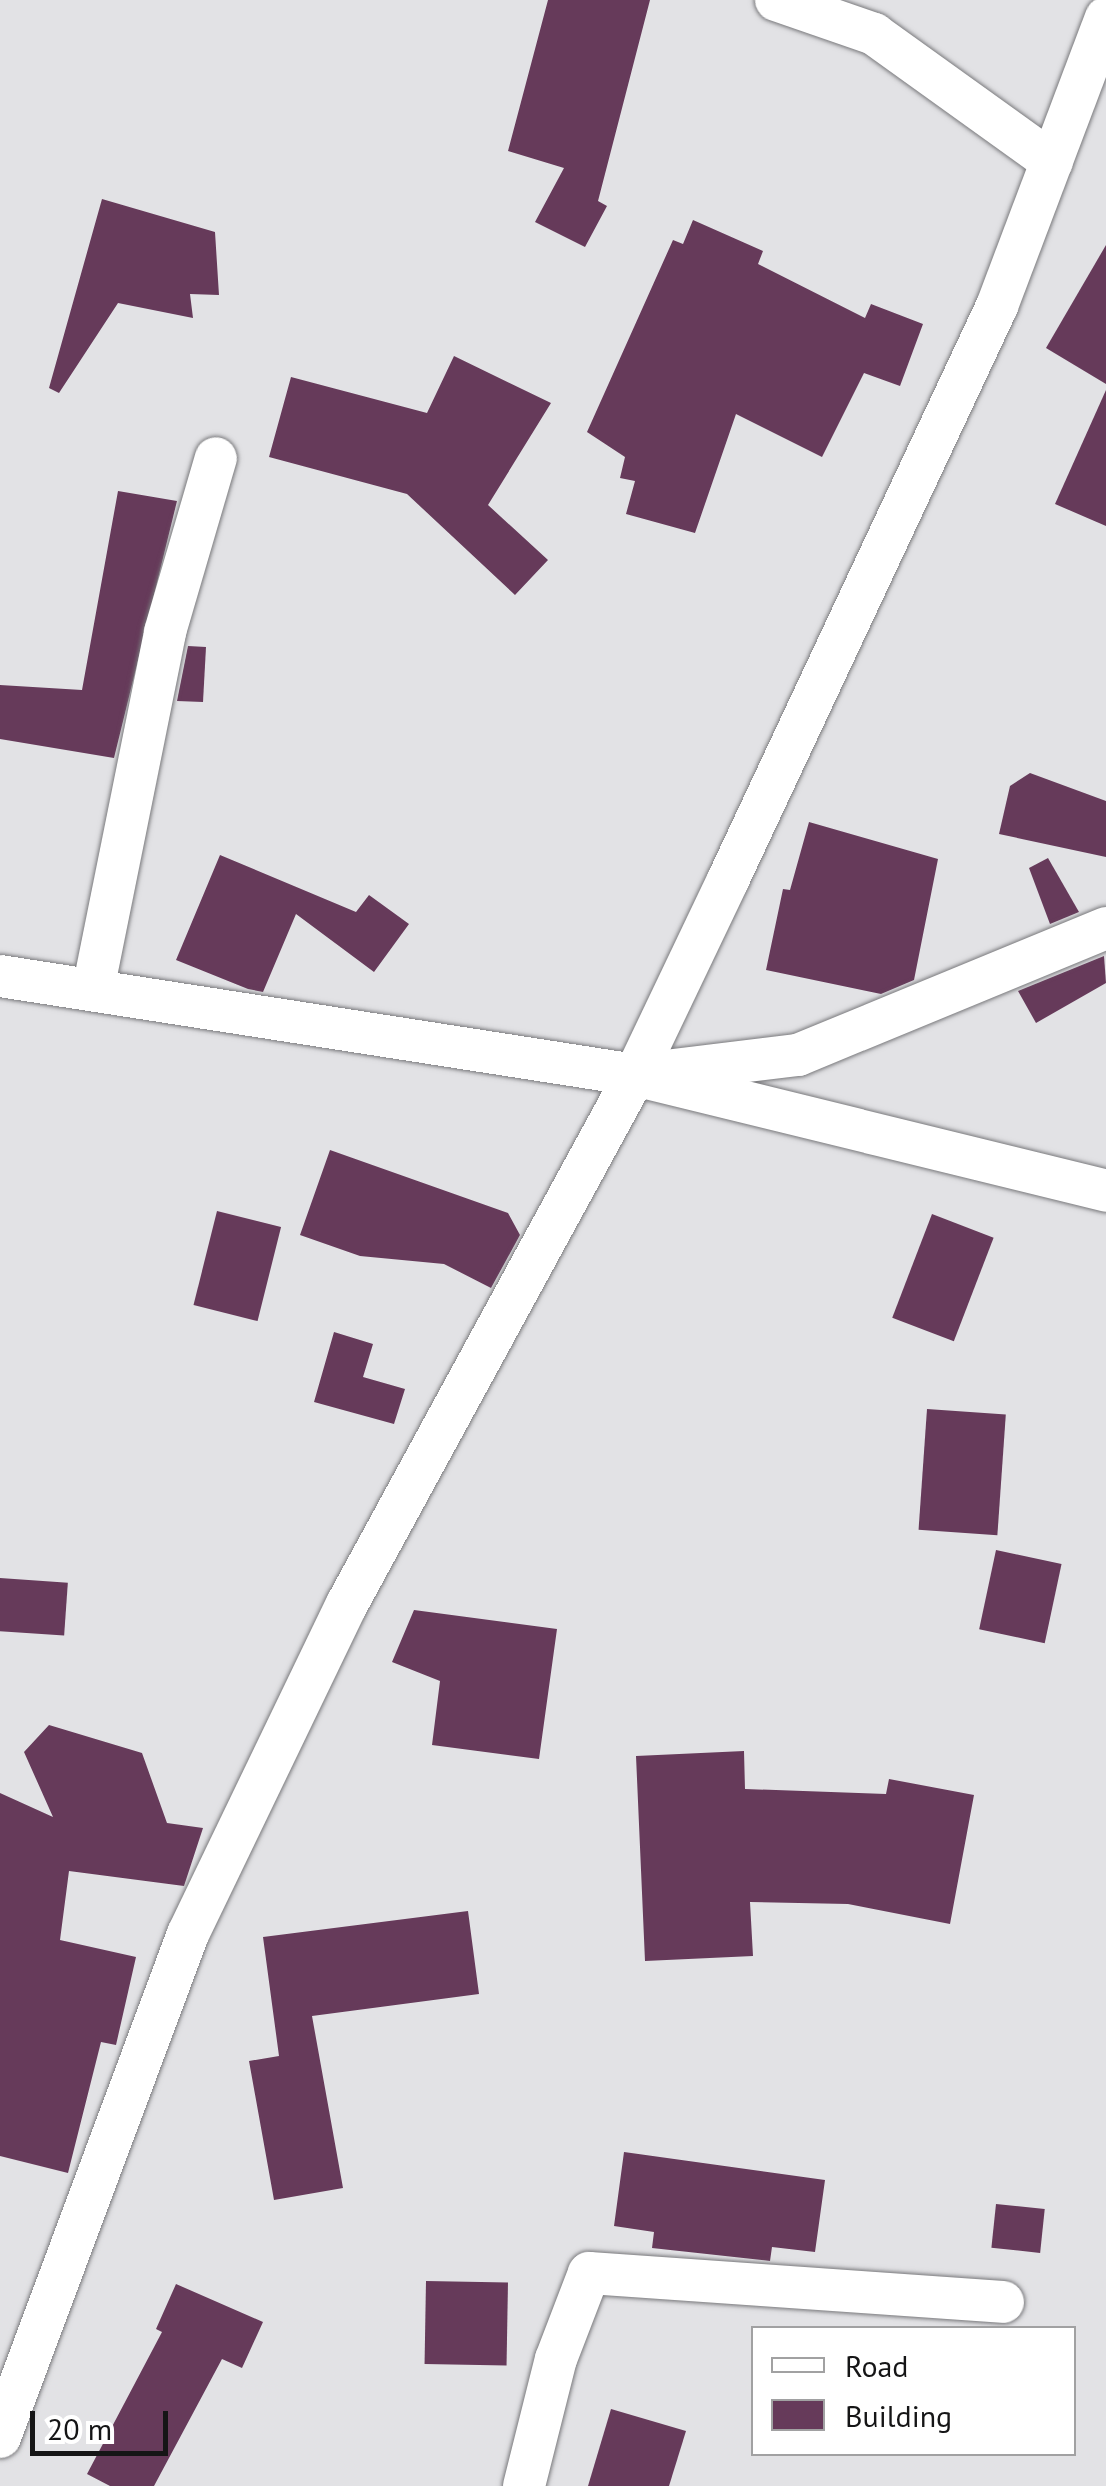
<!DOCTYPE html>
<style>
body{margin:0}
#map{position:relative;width:1106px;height:2486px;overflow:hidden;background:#e2e2e5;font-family:"PT Sans",sans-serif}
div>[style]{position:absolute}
.building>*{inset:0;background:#663a5a;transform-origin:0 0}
.roads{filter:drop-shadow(0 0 2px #79797c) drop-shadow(0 0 2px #79797c)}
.minor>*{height:42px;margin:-21px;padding:0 21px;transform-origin:21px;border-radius:21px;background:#fff}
span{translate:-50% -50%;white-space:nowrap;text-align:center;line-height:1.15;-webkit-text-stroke:10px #fff;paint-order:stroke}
.legend{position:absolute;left:751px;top:2326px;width:325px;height:130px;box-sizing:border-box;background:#fff;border:2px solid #a1a1a2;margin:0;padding:12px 18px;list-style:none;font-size:30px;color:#151516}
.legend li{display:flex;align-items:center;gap:20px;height:50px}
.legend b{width:50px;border:2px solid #a1a1a2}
.scale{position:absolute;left:30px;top:2411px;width:138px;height:45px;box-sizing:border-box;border:5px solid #151516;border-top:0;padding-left:12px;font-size:30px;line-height:35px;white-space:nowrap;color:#151516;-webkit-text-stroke:8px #fff;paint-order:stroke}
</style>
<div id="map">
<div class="building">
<div style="clip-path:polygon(548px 0,650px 0,598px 201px,607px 206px,585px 247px,535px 222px,564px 168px,508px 151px)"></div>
<div style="clip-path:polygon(102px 199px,215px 232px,219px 295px,190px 294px,193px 318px,118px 303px,59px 393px,49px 388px)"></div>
<div style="clip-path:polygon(693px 220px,763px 251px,758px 264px,865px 318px,871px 304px,923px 324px,900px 386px,864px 373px,822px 457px,736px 414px,695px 533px,626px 514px,635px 481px,620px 478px,625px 457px,587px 432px,673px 240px,683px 244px)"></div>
<div style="clip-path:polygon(1106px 245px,1106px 384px,1046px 348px)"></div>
<div style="clip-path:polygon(454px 356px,551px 403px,488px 505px,548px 560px,515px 595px,407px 494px,269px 457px,291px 377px,427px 413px)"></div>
<div style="clip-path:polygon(1106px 390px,1106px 526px,1055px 504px)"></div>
<div style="clip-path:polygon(118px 491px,177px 501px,114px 758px,0 739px,0 685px,82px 690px)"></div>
<div style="clip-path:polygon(188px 646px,206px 647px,203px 702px,177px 701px)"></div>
<div style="clip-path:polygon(1030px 773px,1106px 801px,1106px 857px,999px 834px,1010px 786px)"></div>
<div style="clip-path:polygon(809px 822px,938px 859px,914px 980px,881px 994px,766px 970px,783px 889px,790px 890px)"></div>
<div style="clip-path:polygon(220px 855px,356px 912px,369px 895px,409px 924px,374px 972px,296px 914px,263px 992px,248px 989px,176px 960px)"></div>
<div style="clip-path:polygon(1048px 858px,1079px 912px,1050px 924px,1029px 868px)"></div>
<div style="clip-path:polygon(1104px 956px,1106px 983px,1036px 1023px,1018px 991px)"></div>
<div style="clip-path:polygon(330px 1150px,508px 1213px,520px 1235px,491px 1288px,444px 1264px,360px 1256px,300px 1235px)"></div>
<div style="left:217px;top:1211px;width:66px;height:97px;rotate:14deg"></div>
<div style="left:932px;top:1214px;width:66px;height:111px;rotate:21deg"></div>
<div style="clip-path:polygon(334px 1332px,373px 1344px,363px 1377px,405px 1389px,394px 1424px,314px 1402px)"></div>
<div style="left:927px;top:1409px;width:79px;height:121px;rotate:4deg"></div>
<div style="left:996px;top:1550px;width:67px;height:81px;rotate:12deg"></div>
<div style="left:0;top:1578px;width:68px;height:53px;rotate:4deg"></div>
<div style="clip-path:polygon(414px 1610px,557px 1629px,539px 1759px,432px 1745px,440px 1681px,392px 1662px)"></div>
<div style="clip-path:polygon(49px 1725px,142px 1753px,167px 1823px,203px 1828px,184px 1886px,69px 1871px,60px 1940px,136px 1957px,116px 2045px,101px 2042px,68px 2173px,0 2156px,0 1793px,53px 1817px,24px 1752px)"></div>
<div style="clip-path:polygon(744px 1751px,745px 1789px,886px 1794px,889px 1779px,974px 1795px,950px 1924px,848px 1904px,750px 1902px,753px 1956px,645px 1961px,636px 1756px)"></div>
<div style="clip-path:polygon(468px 1911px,479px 1994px,312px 2016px,343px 2188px,274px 2200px,249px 2061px,279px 2056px,263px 1937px)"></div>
<div style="clip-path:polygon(624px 2152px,825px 2180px,815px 2252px,772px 2247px,770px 2261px,652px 2248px,654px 2232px,614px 2226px)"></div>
<div style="left:996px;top:2204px;width:49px;height:44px;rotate:6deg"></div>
<div style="left:426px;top:2281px;width:82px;height:83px;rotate:1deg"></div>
<div style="clip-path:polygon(176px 2284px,263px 2322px,242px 2368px,222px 2359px,154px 2486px,110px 2486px,87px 2474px,162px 2332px,156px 2329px)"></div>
<div style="clip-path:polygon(611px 2409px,686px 2431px,669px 2486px,588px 2486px)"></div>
</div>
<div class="roads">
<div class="minor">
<div style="left:776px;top:0;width:104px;rotate:19.1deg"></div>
<div style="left:874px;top:34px;width:219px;rotate:35.7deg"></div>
<div style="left:0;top:976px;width:643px;rotate:8.86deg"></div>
<div style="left:635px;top:1075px;width:485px;rotate:13.8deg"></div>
<div style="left:93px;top:990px;width:365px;rotate:-78.6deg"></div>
<div style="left:165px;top:632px;width:181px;rotate:-73.7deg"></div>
<div style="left:665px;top:1071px;width:134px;rotate:-6.9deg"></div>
<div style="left:798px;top:1055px;width:333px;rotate:-22.4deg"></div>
<div style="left:0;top:2437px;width:537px;rotate:-69.51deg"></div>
<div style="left:188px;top:1934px;width:366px;rotate:-64.3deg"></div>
<div style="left:347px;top:1604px;width:602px;rotate:-61.44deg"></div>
<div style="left:635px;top:1075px;width:216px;rotate:-64.5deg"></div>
<div style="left:728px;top:880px;width:634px;rotate:-64.89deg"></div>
<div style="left:997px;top:306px;width:308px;rotate:-69.3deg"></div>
<div style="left:524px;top:2486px;width:131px;rotate:-75.9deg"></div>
<div style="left:556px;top:2359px;width:92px;rotate:-69deg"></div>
<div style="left:589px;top:2273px;width:415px;rotate:4deg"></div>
</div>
</div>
<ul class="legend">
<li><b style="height:12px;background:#fff"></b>Road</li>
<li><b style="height:28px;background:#663a5a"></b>Building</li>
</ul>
<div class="scale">20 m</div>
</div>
